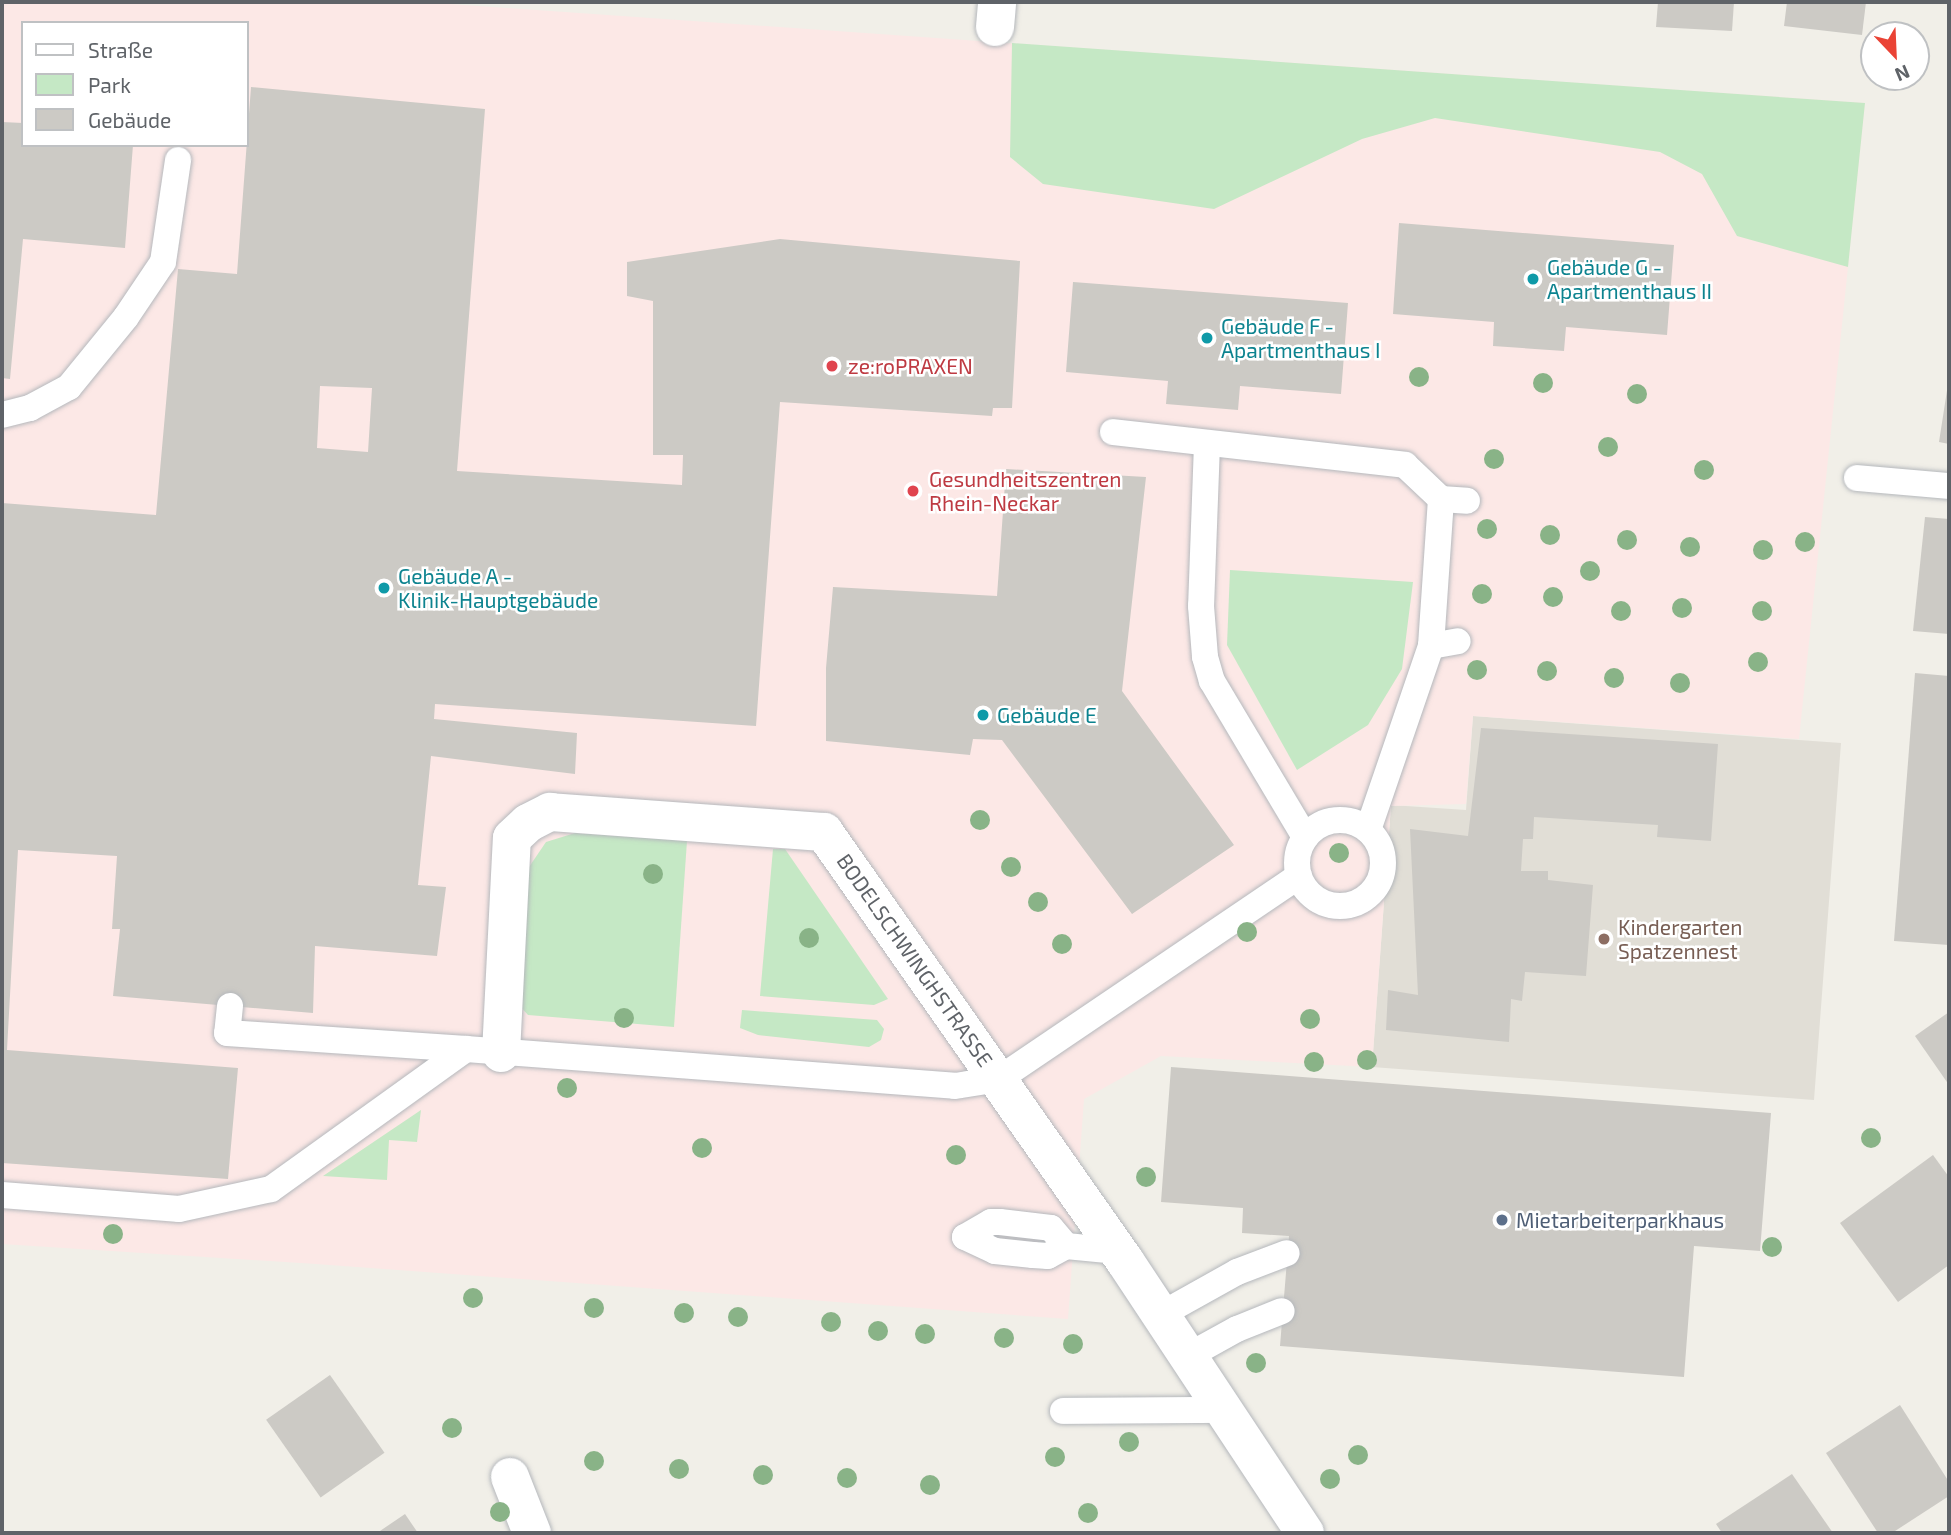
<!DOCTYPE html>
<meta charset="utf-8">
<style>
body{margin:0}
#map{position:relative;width:1951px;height:1535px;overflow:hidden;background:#f1efe8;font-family:"Exo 2",sans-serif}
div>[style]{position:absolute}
.education>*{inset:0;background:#e1ded6}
.medical>*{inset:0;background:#fce8e6}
.green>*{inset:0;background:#c5e8c5}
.building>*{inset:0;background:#cccac5;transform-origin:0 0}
.roads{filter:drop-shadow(0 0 2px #b5b8bc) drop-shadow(0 0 2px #b5b8bc)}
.service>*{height:26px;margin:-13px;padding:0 13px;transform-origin:13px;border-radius:13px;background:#fff}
.service>.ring{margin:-13px;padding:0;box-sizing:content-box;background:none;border:26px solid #fff;border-radius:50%}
.minor>*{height:38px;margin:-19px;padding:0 19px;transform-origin:19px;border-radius:19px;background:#fff}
.trees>*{width:20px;height:20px;margin:-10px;border-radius:50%;background:#89b387}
.dots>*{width:19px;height:19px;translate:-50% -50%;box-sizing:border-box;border:4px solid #fff;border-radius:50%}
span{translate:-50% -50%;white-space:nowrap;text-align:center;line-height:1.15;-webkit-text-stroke:5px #fff;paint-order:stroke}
.culture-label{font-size:21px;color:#0d838f}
.left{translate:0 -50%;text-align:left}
.health-label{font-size:21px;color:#be3a42}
.education-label{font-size:21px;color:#785e54}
.street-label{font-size:21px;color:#5f6368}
.service-label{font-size:21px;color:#4e5e75}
.frame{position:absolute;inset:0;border:4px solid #5f6368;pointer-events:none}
.legend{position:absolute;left:21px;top:21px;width:228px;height:126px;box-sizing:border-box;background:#fff;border:2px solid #bfc1c3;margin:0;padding:9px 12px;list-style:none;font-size:21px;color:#5f6368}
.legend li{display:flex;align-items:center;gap:14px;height:35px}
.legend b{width:35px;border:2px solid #bfc1c3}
.north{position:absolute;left:1860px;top:21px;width:70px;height:70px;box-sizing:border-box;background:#fff;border:2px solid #bfc1c3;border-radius:50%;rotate:157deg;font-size:19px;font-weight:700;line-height:28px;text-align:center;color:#5f6368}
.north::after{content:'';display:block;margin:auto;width:24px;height:32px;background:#ea4335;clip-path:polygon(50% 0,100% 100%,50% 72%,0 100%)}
</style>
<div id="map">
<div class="education">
<div style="clip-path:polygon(1473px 716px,1841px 743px,1814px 1100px,1372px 1067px,1391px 805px,1466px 810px)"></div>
</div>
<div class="medical">
<div style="clip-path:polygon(evenodd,2px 2px,422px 2px,1865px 103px,1799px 739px,1473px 716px,1466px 804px,1391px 806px,1372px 1067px,1161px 1056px,1084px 1099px,1068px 1319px,316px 1264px,2px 1244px,2px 2px,23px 23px,247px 23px,247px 145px,23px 145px,23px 23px)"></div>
</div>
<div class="green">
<div style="clip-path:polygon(1012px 43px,1865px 103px,1848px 267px,1737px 236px,1702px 174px,1660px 152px,1435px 118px,1362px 139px,1214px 209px,1043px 184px,1010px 157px)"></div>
<div style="clip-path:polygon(1230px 570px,1413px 582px,1402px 669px,1368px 725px,1297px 770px,1227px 645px)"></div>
<div style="clip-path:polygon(575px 833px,687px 841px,674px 1027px,528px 1015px,517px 1003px,529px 867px,546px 842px)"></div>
<div style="clip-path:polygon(773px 849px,785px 849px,888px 999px,874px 1005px,760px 996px)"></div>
<div style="clip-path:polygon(742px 1010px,877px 1020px,884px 1029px,881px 1040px,869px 1047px,758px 1035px,740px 1028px)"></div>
<div style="clip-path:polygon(421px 1110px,417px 1142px,389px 1140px,387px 1180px,323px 1176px)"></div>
</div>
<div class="building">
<div style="clip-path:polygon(1658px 2px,1734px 2px,1732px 31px,1656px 27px)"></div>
<div style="clip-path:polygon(1787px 2px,1866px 2px,1862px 35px,1784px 26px)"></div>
<div style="clip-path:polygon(evenodd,251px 87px,485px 109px,457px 471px,682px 485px,683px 455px,653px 455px,653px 301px,627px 296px,627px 262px,780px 239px,1020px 261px,1012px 408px,993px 408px,992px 416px,780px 402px,756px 726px,435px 704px,434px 719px,577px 733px,575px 774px,431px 756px,418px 885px,446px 887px,437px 956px,315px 946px,313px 1013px,113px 996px,120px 929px,112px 929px,117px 856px,18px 850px,7px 1050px,238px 1068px,228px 1179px,2px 1163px,2px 503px,156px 515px,178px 269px,237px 274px,251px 87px,320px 386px,372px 388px,368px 452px,317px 448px,320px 386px)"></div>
<div style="clip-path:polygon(2px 122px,23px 123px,23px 145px,133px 145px,125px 248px,23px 239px,10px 379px,2px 378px)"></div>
<div style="clip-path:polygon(1399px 223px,1674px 245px,1667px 335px,1566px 327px,1564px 351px,1493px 346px,1494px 322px,1393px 314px)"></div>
<div style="clip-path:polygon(1073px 282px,1348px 303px,1341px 394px,1240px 386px,1238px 410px,1166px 404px,1168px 381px,1066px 372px)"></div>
<div style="clip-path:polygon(1948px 384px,1949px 385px,1949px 444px,1939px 442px)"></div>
<div style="clip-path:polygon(1006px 469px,1146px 477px,1122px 691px,1234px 845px,1132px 914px,1002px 740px,973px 739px,970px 755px,826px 741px,826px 668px,833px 587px,997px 596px)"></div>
<div style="clip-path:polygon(1925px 517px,1949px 519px,1949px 634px,1913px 631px)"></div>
<div style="clip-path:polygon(1915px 673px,1949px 676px,1949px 945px,1894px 941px)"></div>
<div style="clip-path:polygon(1481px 728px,1718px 744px,1711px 841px,1657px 837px,1658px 825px,1534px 817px,1533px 839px,1523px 839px,1521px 871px,1548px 871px,1548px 880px,1593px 885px,1586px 976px,1525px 972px,1522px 1001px,1511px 999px,1509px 1042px,1386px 1030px,1388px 990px,1418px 995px,1410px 829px,1468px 836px)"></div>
<div style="clip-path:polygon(1949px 1012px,1949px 1085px,1915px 1036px)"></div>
<div style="clip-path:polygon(1171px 1067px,1771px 1113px,1760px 1251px,1694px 1246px,1684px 1377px,1280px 1346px,1289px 1236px,1242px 1233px,1243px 1208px,1161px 1202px)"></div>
<div style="clip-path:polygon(1933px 1155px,1949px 1177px,1949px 1265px,1898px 1302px,1840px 1223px)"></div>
<div style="left:330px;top:1375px;width:95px;height:78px;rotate:55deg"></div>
<div style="clip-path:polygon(1900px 1405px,1949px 1482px,1949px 1496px,1892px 1533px,1878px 1533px,1826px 1453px)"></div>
<div style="clip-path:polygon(1792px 1474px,1833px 1533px,1722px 1533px,1716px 1524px)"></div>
<div style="clip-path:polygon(405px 1514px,418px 1533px,377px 1533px)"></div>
</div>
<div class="roads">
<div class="service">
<div style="left:2px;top:415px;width:29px;rotate:-14deg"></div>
<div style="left:30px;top:408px;width:44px;rotate:-28.3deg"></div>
<div style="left:69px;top:387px;width:90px;rotate:-50.8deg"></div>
<div style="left:126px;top:317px;width:66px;rotate:-56.1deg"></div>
<div style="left:163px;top:262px;width:103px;rotate:-81.6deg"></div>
<div style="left:1113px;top:432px;width:294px;rotate:6.4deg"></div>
<div style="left:1405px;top:465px;width:50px;rotate:43.4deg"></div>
<div style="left:1441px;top:499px;width:147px;rotate:93.9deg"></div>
<div style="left:1207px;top:444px;width:162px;rotate:92.1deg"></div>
<div style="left:1201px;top:606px;width:51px;rotate:85.5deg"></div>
<div style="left:1205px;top:657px;width:25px;rotate:74deg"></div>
<div style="left:1212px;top:681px;width:182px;rotate:59.2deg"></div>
<div style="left:1857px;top:478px;width:92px;rotate:5deg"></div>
<div style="left:1441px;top:499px;width:26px;rotate:4deg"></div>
<div class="ring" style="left:1297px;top:820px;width:60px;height:60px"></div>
<div style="left:1368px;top:830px;width:194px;rotate:-71.1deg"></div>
<div style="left:1431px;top:646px;width:27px;rotate:-10deg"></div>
<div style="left:230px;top:1006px;width:27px;rotate:96deg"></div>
<div style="left:227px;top:1033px;width:240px;rotate:3.8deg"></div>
<div style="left:2px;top:1195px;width:178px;rotate:4.5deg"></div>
<div style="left:179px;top:1209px;width:94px;rotate:-12.3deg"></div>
<div style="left:271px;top:1189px;width:240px;rotate:-35.7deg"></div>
<div style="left:466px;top:1049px;width:490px;rotate:4.3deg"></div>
<div style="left:955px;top:1086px;width:45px;rotate:-9deg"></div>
<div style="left:999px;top:1079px;width:362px;rotate:-34.1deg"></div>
<div style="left:965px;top:1237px;width:33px;rotate:25deg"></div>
<div style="left:995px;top:1251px;width:38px;rotate:6deg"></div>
<div style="left:1033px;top:1255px;width:15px;rotate:4deg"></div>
<div style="left:1048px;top:1256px;width:21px;rotate:-29deg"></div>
<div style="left:1066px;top:1246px;width:52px;rotate:5.5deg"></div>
<div style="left:965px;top:1237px;width:30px;rotate:-30deg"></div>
<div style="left:991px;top:1222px;width:9px"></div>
<div style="left:1000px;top:1222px;width:51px;rotate:6.7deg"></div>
<div style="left:1051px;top:1228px;width:23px;rotate:50deg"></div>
<div style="left:1160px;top:1315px;width:88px;rotate:-29.2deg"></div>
<div style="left:1237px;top:1272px;width:53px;rotate:-20.8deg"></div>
<div style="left:1188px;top:1356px;width:56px;rotate:-28.9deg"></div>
<div style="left:1237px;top:1329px;width:48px;rotate:-21.8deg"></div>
<div style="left:1063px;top:1411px;width:160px;rotate:-0.4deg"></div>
</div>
<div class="minor">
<div style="left:995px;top:27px;width:25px;rotate:-85deg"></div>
<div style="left:501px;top:1053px;width:215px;rotate:-87.1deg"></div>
<div style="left:512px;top:838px;width:22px;rotate:-43deg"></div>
<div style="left:528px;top:823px;width:25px;rotate:-27deg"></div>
<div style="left:550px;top:812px;width:275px;rotate:4.2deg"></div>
<div style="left:824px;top:832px;width:524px;rotate:54.95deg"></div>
<div style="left:1125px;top:1261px;width:326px;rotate:56.5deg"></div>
<div style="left:510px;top:1477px;width:60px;rotate:68.6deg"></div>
</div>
</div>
<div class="trees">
<div style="left:1419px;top:377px"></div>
<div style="left:1543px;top:383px"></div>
<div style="left:1637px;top:394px"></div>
<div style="left:1608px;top:447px"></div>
<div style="left:1494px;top:459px"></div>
<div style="left:1704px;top:470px"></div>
<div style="left:1487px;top:529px"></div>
<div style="left:1550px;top:535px"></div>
<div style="left:1627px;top:540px"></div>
<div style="left:1805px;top:542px"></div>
<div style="left:1690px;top:547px"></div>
<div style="left:1763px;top:550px"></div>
<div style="left:1590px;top:571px"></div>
<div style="left:1482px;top:594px"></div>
<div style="left:1553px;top:597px"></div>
<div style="left:1682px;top:608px"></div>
<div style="left:1621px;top:611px"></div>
<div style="left:1762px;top:611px"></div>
<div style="left:1758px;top:662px"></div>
<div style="left:1477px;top:670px"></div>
<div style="left:1547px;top:671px"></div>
<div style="left:1614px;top:678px"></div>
<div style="left:1680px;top:683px"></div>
<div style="left:980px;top:820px"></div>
<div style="left:1339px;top:853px"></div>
<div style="left:1011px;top:867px"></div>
<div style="left:653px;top:874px"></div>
<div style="left:1038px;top:902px"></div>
<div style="left:1247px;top:932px"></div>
<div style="left:809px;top:938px"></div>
<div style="left:1062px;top:944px"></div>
<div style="left:624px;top:1018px"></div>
<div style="left:1310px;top:1019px"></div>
<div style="left:1367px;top:1060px"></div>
<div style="left:1314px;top:1062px"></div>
<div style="left:567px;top:1088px"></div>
<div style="left:1871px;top:1138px"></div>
<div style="left:702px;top:1148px"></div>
<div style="left:956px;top:1155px"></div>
<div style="left:1146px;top:1177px"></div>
<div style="left:113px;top:1234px"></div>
<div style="left:1772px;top:1247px"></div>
<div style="left:473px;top:1298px"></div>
<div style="left:594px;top:1308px"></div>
<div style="left:684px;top:1313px"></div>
<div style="left:738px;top:1317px"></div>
<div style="left:831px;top:1322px"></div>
<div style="left:878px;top:1331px"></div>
<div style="left:925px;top:1334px"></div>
<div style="left:1004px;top:1338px"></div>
<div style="left:1073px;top:1344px"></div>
<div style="left:1256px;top:1363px"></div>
<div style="left:452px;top:1428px"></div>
<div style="left:1129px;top:1442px"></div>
<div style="left:1358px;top:1455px"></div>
<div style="left:1055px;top:1457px"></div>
<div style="left:594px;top:1461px"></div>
<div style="left:679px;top:1469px"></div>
<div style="left:763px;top:1475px"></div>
<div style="left:847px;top:1478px"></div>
<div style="left:1330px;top:1479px"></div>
<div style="left:930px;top:1485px"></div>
<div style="left:500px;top:1512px"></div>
<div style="left:1088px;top:1513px"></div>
</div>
<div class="dots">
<div style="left:1533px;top:279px;background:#0f9aa8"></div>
<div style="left:1207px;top:338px;background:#0f9aa8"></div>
<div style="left:832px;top:366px;background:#e0444e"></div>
<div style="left:913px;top:491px;background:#e0444e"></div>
<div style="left:384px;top:588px;background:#0f9aa8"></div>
<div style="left:983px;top:715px;background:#0f9aa8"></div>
<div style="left:1604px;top:939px;background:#8d6e63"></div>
<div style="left:1502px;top:1220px;background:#5c6f8a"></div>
</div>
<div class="culture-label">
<span class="left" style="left:1547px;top:279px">Gebäude G -<br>Apartmenthaus II</span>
<span class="left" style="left:1221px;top:338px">Gebäude F -<br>Apartmenthaus I</span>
<span class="left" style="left:398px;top:588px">Gebäude A -<br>Klinik-Hauptgebäude</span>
<span class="left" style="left:997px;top:715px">Gebäude E</span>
</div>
<div class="health-label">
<span class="left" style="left:848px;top:366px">ze:roPRAXEN</span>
<span class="left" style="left:929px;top:491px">Gesundheitszentren<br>Rhein-Neckar</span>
</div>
<div class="education-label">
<span class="left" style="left:1618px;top:939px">Kindergarten<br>Spatzennest</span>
</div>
<div class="street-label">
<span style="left:915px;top:960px;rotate:55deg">BODELSCHWINGHSTRASSE</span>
</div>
<div class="service-label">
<span class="left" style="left:1516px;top:1220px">Mietarbeiterparkhaus</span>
</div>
<div class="frame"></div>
<ul class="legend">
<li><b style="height:9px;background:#fff"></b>Straße</li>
<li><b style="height:19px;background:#c5e8c5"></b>Park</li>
<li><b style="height:19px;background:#cccac5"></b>Gebäude</li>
</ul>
<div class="north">N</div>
</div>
